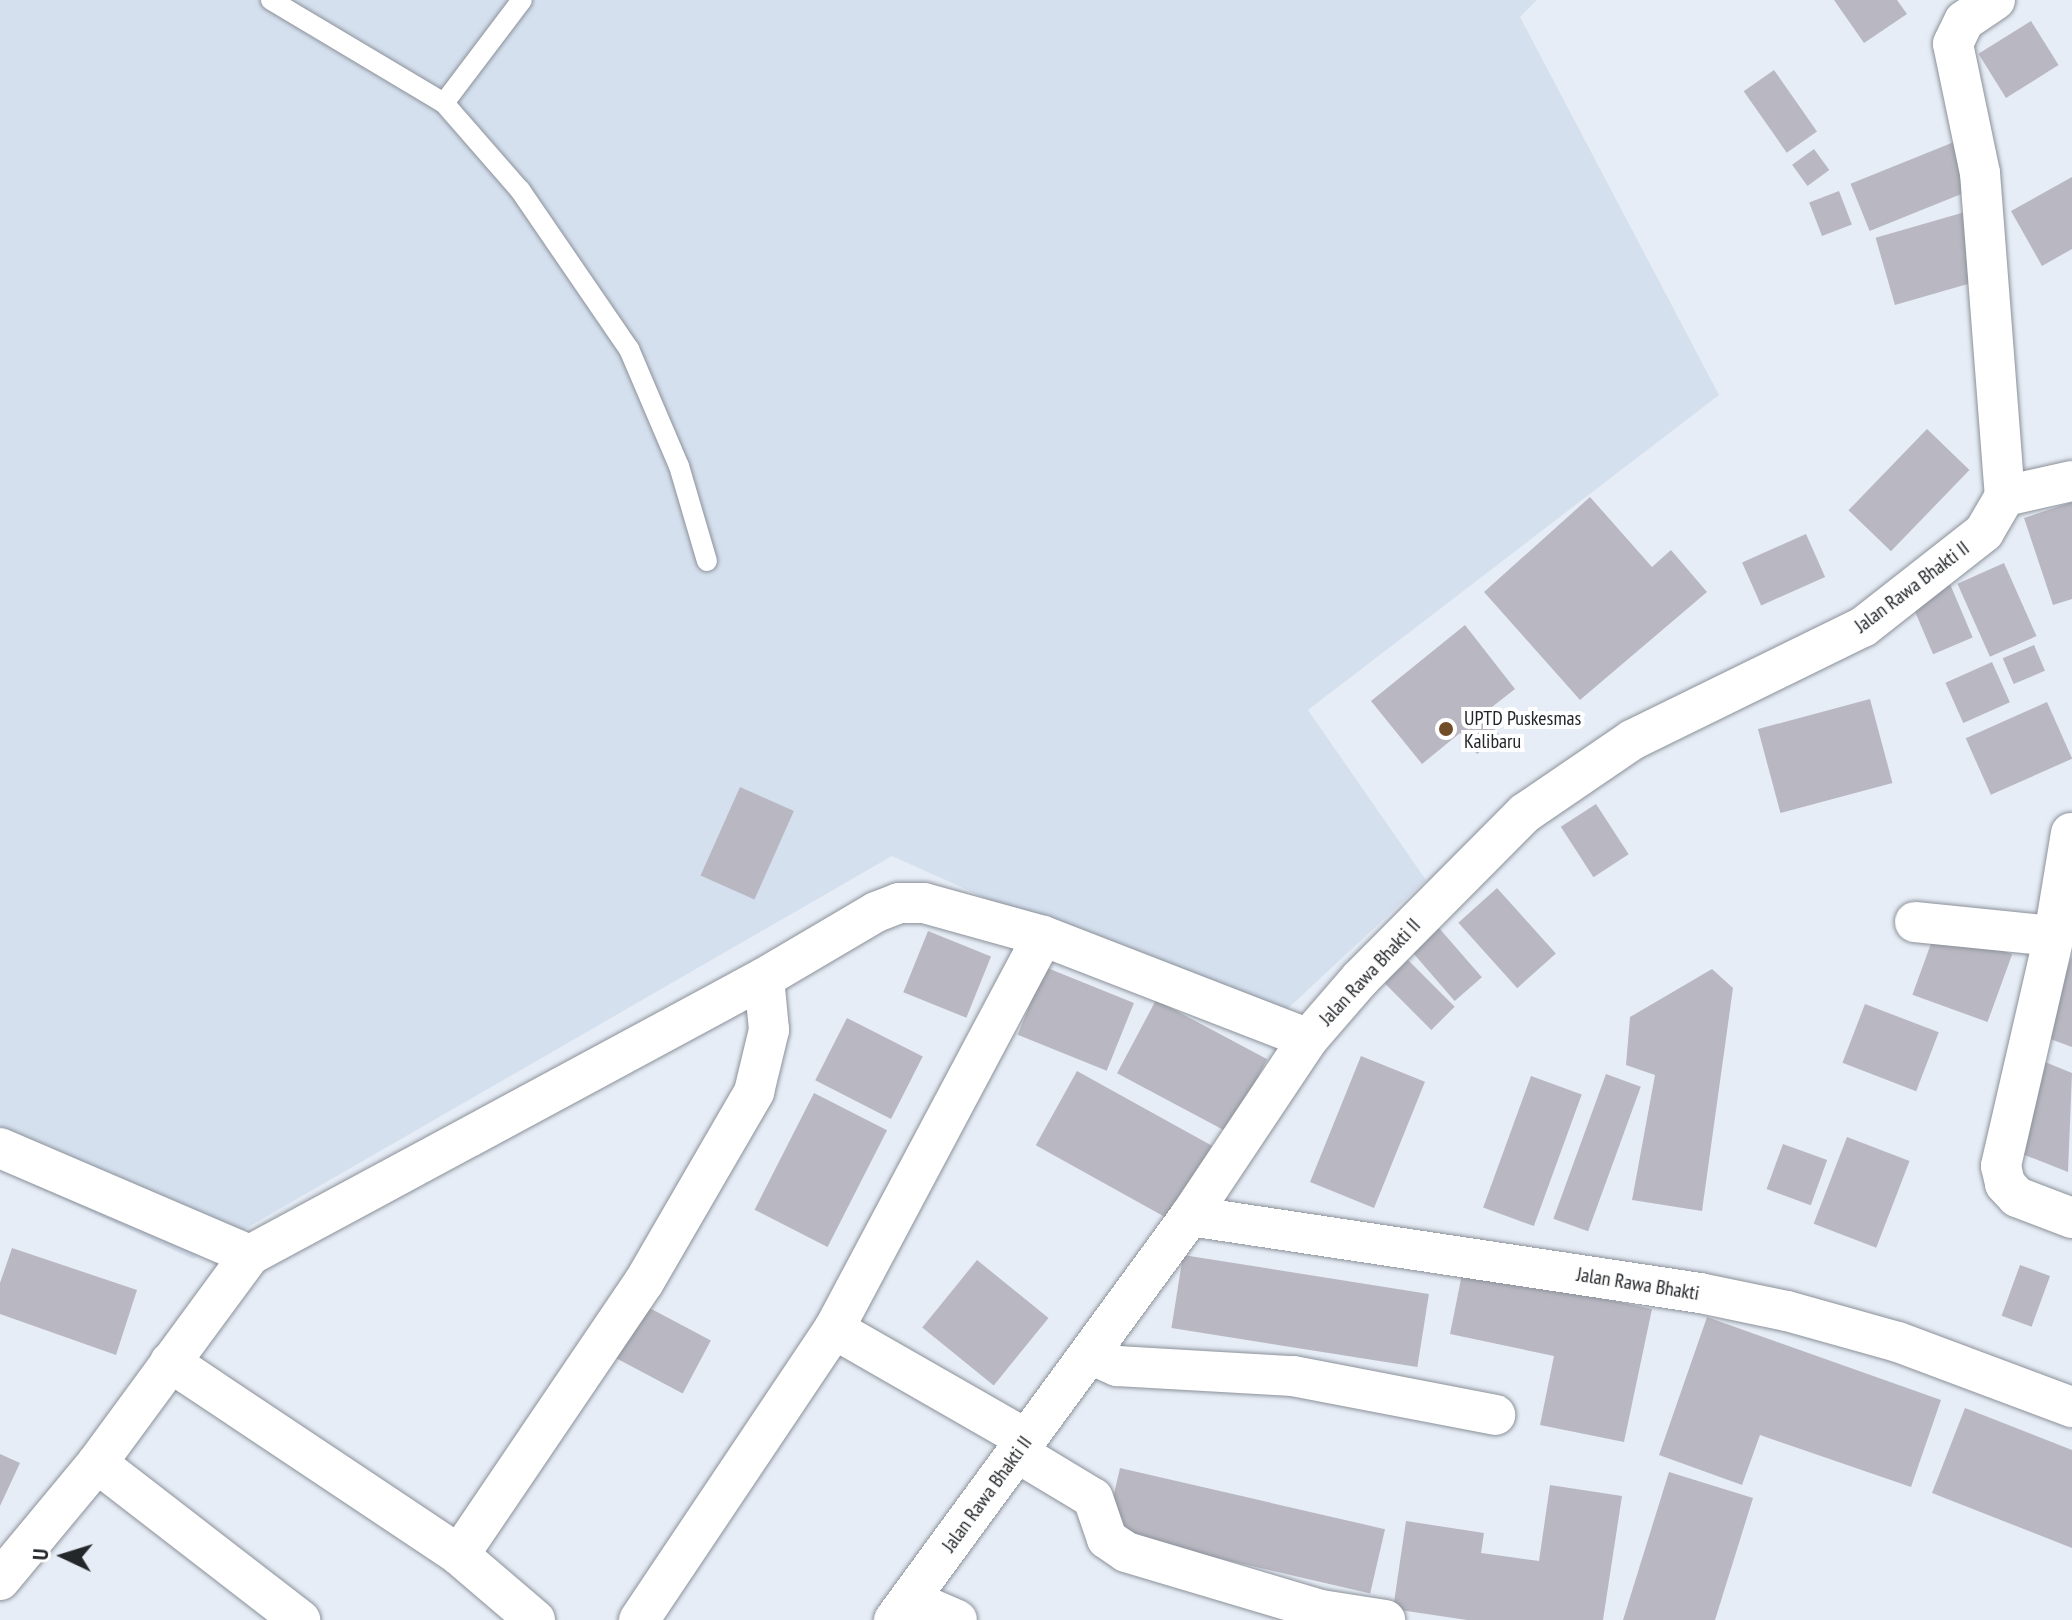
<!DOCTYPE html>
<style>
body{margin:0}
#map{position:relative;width:2072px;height:1620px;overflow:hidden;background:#e7edf6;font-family:"PT Sans Narrow",sans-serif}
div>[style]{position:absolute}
.built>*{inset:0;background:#d5e0ef}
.building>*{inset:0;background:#b9b8c2;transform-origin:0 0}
.roads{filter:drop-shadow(0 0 2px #8b9199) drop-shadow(0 0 2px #8b9199)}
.lane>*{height:20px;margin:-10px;padding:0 10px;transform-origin:10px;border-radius:10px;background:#fff}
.street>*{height:40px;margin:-20px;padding:0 20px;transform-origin:20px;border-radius:20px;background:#fff}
.dots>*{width:22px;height:22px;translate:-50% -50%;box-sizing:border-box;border:4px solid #fff;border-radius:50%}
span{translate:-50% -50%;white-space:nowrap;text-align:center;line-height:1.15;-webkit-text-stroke:8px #fff;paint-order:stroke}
.street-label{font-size:20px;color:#24272a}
.poi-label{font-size:20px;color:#24272a}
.left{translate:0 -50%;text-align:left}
.north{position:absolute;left:24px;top:1516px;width:80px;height:80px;-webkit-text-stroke:6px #fff;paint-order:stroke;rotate:274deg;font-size:22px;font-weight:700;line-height:32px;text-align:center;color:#24272a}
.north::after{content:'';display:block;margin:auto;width:28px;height:36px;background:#24272a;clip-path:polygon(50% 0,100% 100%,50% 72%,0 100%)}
</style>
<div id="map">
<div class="built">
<div style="clip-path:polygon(0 0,1537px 0,1520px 17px,1719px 395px,1308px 710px,1426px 880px,1269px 1026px,892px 856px,193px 1259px,0 1170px)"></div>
</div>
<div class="building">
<div style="clip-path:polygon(1834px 0,1897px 0,1907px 14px,1864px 43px)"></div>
<div style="left:2031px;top:21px;width:52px;height:62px;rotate:58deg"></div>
<div style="left:1774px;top:70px;width:75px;height:37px;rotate:55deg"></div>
<div style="left:1959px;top:140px;width:51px;height:117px;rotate:68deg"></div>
<div style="left:1814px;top:149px;width:26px;height:27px;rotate:54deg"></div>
<div style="clip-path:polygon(2072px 177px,2072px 249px,2042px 266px,2011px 211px)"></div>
<div style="left:1839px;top:191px;width:36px;height:32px;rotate:69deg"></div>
<div style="left:1965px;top:212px;width:70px;height:93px;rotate:74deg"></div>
<div style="left:1927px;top:429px;width:59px;height:113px;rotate:44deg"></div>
<div style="clip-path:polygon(1590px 497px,1652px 567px,1671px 550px,1707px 592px,1580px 700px,1484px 592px)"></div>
<div style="clip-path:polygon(2072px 502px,2072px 599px,2053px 605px,2024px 518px)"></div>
<div style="left:1806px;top:534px;width:47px;height:70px;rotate:66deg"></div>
<div style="left:2004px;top:563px;width:80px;height:51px;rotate:66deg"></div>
<div style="left:1950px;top:584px;width:58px;height:43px;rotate:67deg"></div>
<div style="clip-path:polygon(1465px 625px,1515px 689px,1483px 714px,1500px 736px,1477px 754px,1460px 733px,1422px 764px,1371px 701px)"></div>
<div style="left:2034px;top:645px;width:28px;height:34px;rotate:67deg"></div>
<div style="left:1992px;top:662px;width:44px;height:51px;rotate:66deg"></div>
<div style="left:1870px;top:699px;width:87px;height:116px;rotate:75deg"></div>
<div style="left:2047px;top:702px;width:62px;height:89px;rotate:66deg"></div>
<div style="left:740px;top:787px;width:59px;height:97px;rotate:24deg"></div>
<div style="left:1596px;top:804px;width:60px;height:42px;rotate:57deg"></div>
<div style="left:1497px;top:888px;width:88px;height:52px;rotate:48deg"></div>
<div style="left:1432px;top:920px;width:76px;height:36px;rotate:49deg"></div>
<div style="left:1937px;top:927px;width:80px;height:72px;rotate:20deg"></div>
<div style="left:928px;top:931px;width:68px;height:66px;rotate:22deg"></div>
<div style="clip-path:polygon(2072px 956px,2072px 1047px,2042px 1036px)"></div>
<div style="left:1408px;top:960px;width:66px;height:33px;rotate:45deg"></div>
<div style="left:1045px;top:967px;width:96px;height:73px;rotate:22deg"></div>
<div style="clip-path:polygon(1712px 969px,1733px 988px,1702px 1211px,1632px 1200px,1655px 1075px,1626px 1065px,1630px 1017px)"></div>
<div style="left:1156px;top:1000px;width:126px;height:83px;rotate:28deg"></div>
<div style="left:1865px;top:1004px;width:79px;height:63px;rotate:21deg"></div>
<div style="left:847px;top:1018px;width:85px;height:70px;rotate:27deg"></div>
<div style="left:1361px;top:1056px;width:69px;height:136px;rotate:22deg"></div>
<div style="clip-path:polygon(2045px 1062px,2072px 1073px,2068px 1172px,2012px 1150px)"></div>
<div style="left:1077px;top:1071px;width:160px;height:85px;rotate:29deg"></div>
<div style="left:1606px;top:1074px;width:37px;height:154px;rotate:20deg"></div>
<div style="left:1531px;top:1076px;width:54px;height:140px;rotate:20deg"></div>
<div style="left:814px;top:1093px;width:82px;height:131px;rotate:27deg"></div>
<div style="left:1847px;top:1137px;width:67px;height:93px;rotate:21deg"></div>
<div style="left:1783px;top:1144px;width:47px;height:48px;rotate:20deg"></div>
<div style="clip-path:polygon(12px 1248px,137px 1290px,116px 1355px,0 1314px,0 1283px)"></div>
<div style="left:1183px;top:1255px;width:249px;height:74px;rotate:9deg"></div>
<div style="left:977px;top:1260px;width:92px;height:87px;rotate:39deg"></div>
<div style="left:2020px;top:1265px;width:32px;height:54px;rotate:20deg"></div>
<div style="clip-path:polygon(1463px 1269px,1652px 1309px,1624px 1442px,1540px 1425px,1554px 1356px,1450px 1334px)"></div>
<div style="left:642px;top:1304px;width:78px;height:60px;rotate:28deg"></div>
<div style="clip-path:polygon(1707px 1317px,1941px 1400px,1911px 1487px,1760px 1435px,1742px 1485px,1659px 1455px)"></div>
<div style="clip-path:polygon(1965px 1408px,2072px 1450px,2072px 1548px,1932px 1493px)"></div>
<div style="clip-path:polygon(0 1454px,20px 1463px,0 1506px)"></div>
<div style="left:1120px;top:1468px;width:272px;height:66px;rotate:13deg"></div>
<div style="clip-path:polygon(1669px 1472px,1753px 1498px,1715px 1620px,1623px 1620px)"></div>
<div style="clip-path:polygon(1550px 1485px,1622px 1496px,1603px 1620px,1467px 1620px,1393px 1609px,1406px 1521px,1484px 1533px,1481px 1553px,1539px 1561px)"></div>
</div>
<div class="roads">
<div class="lane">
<div style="left:271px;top:0;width:201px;rotate:30.8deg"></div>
<div style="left:444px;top:103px;width:129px;rotate:-52.9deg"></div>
<div style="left:444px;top:103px;width:116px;rotate:48.9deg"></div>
<div style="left:520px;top:190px;width:193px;rotate:55.6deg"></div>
<div style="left:629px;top:349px;width:127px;rotate:66.9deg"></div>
<div style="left:679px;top:466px;width:99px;rotate:73.6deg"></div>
</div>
<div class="street">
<div style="left:1995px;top:0;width:37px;rotate:146deg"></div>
<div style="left:1964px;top:21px;width:25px;rotate:116deg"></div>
<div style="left:1953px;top:44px;width:132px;rotate:78.2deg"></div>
<div style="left:1980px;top:173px;width:324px;rotate:85.6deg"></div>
<div style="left:2005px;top:496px;width:69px;rotate:-12.6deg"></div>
<div style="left:2071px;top:833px;width:104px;rotate:99.4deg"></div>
<div style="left:2054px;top:936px;width:236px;rotate:103deg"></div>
<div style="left:2001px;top:1166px;width:18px;rotate:77deg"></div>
<div style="left:2005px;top:1184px;width:18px;rotate:47deg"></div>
<div style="left:2017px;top:1197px;width:59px;rotate:20.9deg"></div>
<div style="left:1915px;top:922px;width:140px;rotate:5.8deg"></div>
<div style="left:0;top:1148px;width:272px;rotate:23.2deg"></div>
<div style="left:1190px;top:1216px;width:516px;rotate:8.59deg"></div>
<div style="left:1700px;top:1293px;width:89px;rotate:11.7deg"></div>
<div style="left:1787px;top:1311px;width:115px;rotate:15.6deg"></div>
<div style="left:1898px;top:1342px;width:186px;rotate:20.5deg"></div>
<div style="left:834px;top:1329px;width:221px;rotate:29.8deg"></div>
<div style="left:1090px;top:1354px;width:30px;rotate:24deg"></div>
<div style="left:1117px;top:1366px;width:176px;rotate:3.3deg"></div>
<div style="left:1293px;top:1376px;width:206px;rotate:10.9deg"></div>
<div style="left:170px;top:1362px;width:348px;rotate:33.7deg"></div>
<div style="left:459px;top:1555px;width:100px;rotate:40.5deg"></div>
<div style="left:1018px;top:1453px;width:87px;rotate:31deg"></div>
<div style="left:1093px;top:1498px;width:43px;rotate:71.1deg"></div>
<div style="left:1107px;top:1539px;width:23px;rotate:34deg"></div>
<div style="left:1126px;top:1552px;width:203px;rotate:16.6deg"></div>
<div style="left:1321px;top:1610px;width:65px;rotate:8.9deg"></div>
<div style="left:97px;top:1463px;width:257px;rotate:37.7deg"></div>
<div style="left:459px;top:1555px;width:330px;rotate:-55.9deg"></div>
<div style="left:644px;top:1282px;width:220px;rotate:-59.9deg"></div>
<div style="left:754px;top:1092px;width:64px;rotate:-76.4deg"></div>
<div style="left:769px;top:1030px;width:52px;rotate:-95.5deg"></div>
<div style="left:0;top:1580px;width:152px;rotate:-50.3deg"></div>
<div style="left:97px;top:1463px;width:258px;rotate:-53.7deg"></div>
<div style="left:250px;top:1255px;width:584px;rotate:-28.32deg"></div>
<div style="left:764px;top:978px;width:130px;rotate:-30.5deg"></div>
<div style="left:876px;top:912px;width:25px;rotate:-21deg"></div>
<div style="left:899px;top:903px;width:25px"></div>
<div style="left:924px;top:903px;width:123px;rotate:15.5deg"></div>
<div style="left:1043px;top:936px;width:284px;rotate:21.2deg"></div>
<div style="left:911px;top:1600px;width:50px;rotate:23.5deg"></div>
<div style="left:639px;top:1620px;width:350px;rotate:-56.2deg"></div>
<div style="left:834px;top:1329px;width:445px;rotate:-62deg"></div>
<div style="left:894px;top:1620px;width:501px;rotate:-53.77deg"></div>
<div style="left:1190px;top:1216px;width:213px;rotate:-56.3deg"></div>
<div style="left:1308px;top:1039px;width:79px;rotate:-49.1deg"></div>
<div style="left:1360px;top:979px;width:234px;rotate:-45.2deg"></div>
<div style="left:1525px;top:813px;width:130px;rotate:-34.3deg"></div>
<div style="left:1632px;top:740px;width:257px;rotate:-26.1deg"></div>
<div style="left:1863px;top:627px;width:154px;rotate:-38.1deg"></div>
<div style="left:1984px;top:532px;width:42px;rotate:-59.7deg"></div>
</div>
</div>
<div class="dots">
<div style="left:1446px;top:729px;background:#724d29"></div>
</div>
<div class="street-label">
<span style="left:1912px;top:587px;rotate:-37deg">Jalan Rawa Bhakti II</span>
<span style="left:1370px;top:972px;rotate:-47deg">Jalan Rawa Bhakti II</span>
<span style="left:1638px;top:1284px;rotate:9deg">Jalan Rawa Bhakti</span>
<span style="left:987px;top:1494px;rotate:-54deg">Jalan Rawa Bhakti II</span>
</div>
<div class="poi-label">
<span class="left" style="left:1464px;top:730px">UPTD Puskesmas<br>Kalibaru</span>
</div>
<div class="north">U</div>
</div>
